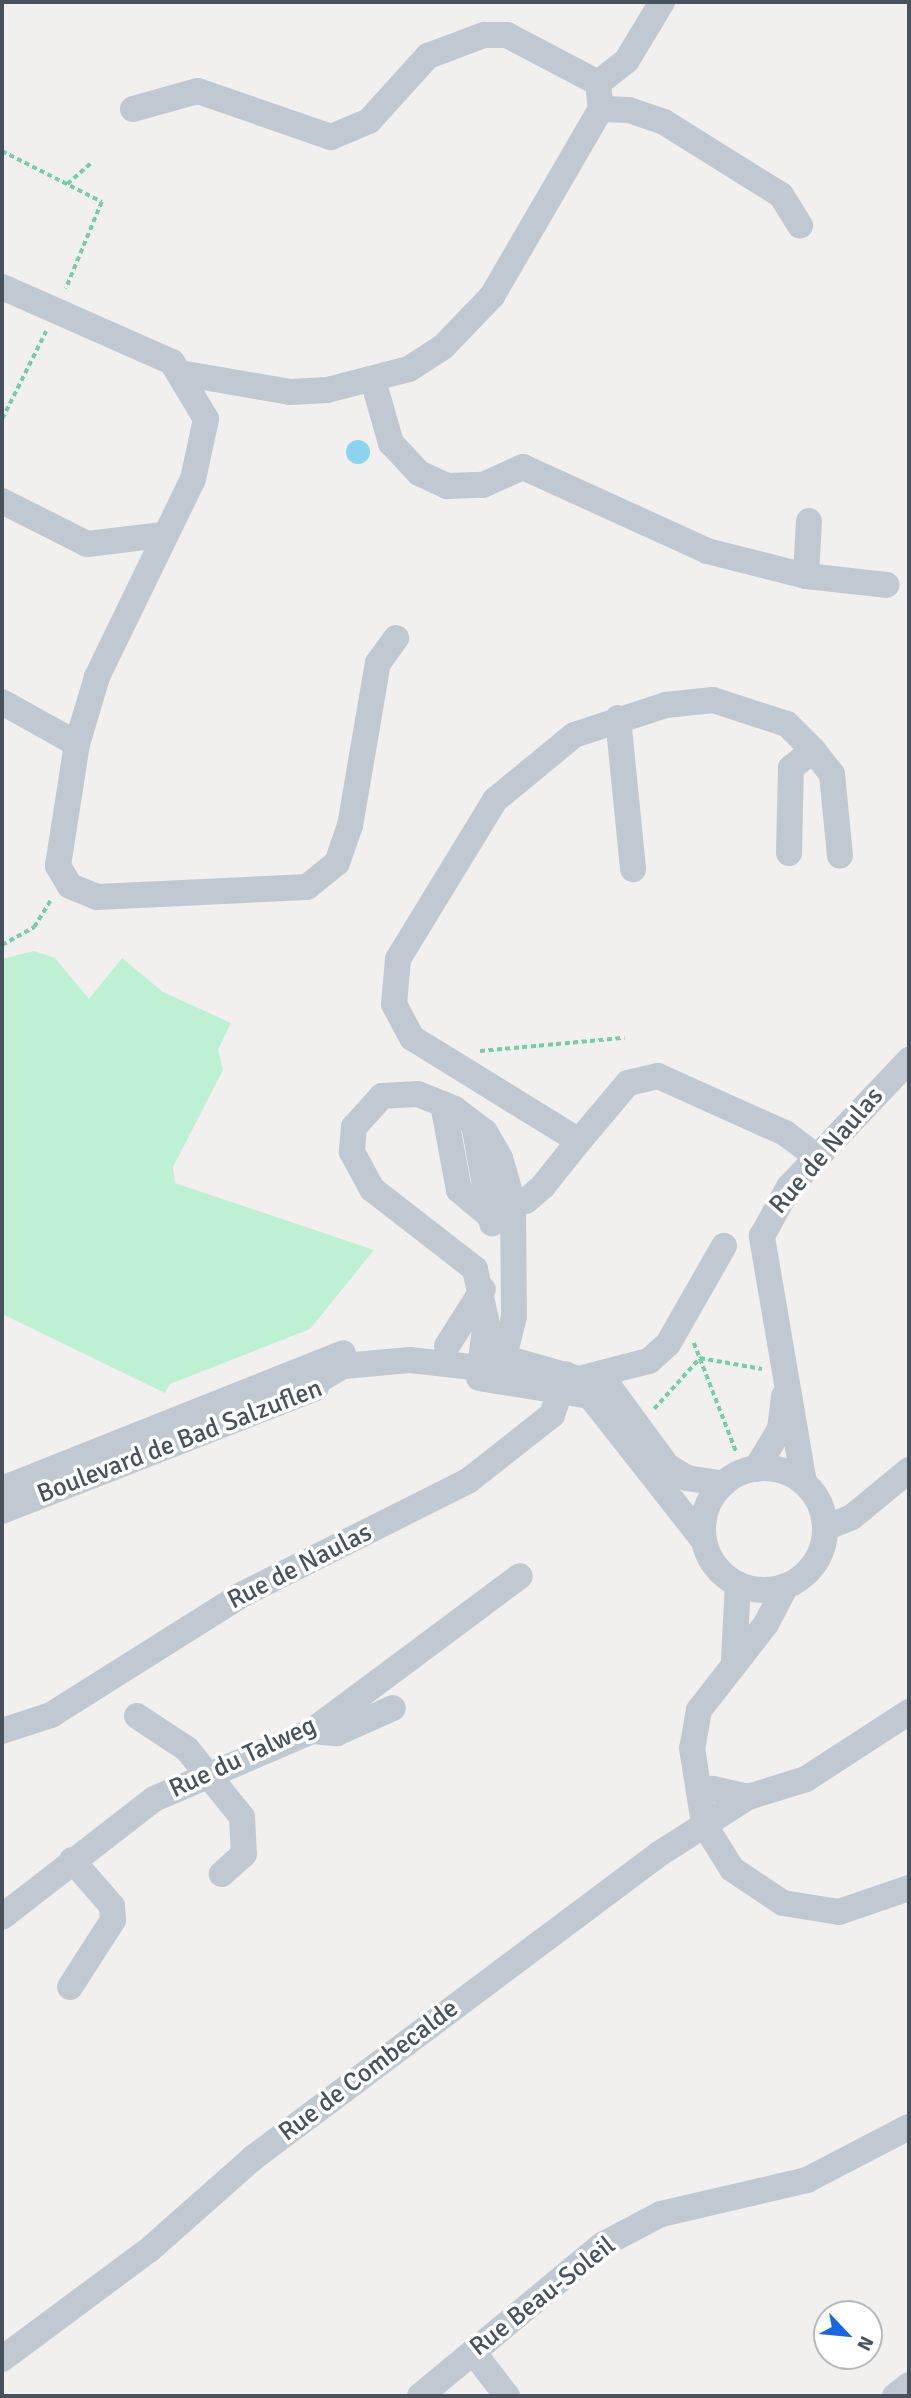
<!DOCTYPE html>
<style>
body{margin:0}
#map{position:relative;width:911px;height:2398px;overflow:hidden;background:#f2efef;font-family:Signika,sans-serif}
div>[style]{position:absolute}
.green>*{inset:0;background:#bef0d3}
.water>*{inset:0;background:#8ad4ed}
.round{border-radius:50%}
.path>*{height:3.5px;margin-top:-1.75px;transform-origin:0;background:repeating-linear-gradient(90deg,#75cea6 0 5px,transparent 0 8.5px)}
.minor>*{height:26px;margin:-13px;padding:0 13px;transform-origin:13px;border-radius:13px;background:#c0c9d1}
.minor>.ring{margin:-13px;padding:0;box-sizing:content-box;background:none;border:26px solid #c0c9d1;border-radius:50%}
span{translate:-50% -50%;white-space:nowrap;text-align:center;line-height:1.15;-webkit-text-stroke:7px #fff;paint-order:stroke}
.street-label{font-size:26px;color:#47525d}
.frame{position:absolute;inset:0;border:4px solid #47525d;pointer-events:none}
.north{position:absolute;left:813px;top:2300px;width:70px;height:70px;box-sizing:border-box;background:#fff;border:2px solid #b5babe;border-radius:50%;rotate:116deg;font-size:19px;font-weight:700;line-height:28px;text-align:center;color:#47525d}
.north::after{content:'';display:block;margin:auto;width:24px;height:32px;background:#1767e4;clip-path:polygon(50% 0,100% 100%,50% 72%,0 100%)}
</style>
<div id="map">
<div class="green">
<div style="clip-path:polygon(34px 951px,55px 958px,89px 999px,122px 958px,163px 992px,231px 1023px,218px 1050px,223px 1070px,173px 1167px,175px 1183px,374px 1250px,310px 1329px,170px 1384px,165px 1393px,2px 1314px,2px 959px)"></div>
</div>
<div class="water">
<div class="round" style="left:346px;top:440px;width:24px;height:24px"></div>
</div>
<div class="path">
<div style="left:2px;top:151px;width:112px;rotate:27deg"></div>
<div style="left:102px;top:202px;width:94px;rotate:112.5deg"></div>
<div style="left:67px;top:184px;width:33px;rotate:-41deg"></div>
<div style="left:2px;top:419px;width:98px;rotate:-63.4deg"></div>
<div style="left:2px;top:945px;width:37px;rotate:-29deg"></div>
<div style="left:34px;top:927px;width:32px;rotate:-58deg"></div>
<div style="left:480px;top:1051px;width:145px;rotate:-5.2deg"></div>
<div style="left:694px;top:1343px;width:119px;rotate:68.8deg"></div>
<div style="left:654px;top:1409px;width:69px;rotate:-48deg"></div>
<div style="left:700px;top:1358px;width:63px;rotate:10.1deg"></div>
</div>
<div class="minor">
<div style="left:133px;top:109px;width:67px;rotate:-15.5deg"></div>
<div style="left:198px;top:91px;width:141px;rotate:19.1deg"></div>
<div style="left:331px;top:137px;width:41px;rotate:-22.8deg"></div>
<div style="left:369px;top:121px;width:88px;rotate:-47.8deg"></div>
<div style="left:428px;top:56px;width:60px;rotate:-20.6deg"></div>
<div style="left:484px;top:35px;width:23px"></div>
<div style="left:507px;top:35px;width:103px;rotate:27.8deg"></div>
<div style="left:601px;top:109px;width:28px;rotate:2deg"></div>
<div style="left:629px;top:110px;width:37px;rotate:19deg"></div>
<div style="left:664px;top:122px;width:138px;rotate:32deg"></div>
<div style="left:781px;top:195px;width:36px;rotate:58deg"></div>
<div style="left:2px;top:287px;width:186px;rotate:23.8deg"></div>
<div style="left:172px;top:362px;width:66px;rotate:59.2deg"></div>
<div style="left:206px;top:419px;width:61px;rotate:102.2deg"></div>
<div style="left:193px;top:479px;width:220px;rotate:115.9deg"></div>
<div style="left:97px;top:677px;width:70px;rotate:106.6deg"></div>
<div style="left:77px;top:744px;width:123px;rotate:98.9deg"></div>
<div style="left:58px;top:866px;width:23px;rotate:59deg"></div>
<div style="left:70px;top:886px;width:29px;rotate:22deg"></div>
<div style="left:97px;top:897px;width:210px;rotate:-2.7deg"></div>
<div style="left:307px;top:887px;width:38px;rotate:-39deg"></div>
<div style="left:337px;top:863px;width:39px;rotate:-71deg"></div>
<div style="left:350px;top:826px;width:165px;rotate:-80.3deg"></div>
<div style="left:378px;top:663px;width:31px;rotate:-54deg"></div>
<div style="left:180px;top:373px;width:112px;rotate:9.8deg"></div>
<div style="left:290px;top:392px;width:37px;rotate:-3deg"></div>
<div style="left:327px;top:390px;width:85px;rotate:-14.4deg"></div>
<div style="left:409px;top:369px;width:40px;rotate:-32.9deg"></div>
<div style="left:443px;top:347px;width:71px;rotate:-46.1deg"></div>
<div style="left:492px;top:296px;width:216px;rotate:-59.8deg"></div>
<div style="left:601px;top:109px;width:26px;rotate:-97deg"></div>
<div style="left:598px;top:83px;width:37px;rotate:-38deg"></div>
<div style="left:627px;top:60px;width:68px;rotate:-58.9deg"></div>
<div style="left:373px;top:380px;width:66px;rotate:74.1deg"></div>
<div style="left:391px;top:443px;width:41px;rotate:47deg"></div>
<div style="left:419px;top:473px;width:31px;rotate:25deg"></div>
<div style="left:447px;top:486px;width:36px;rotate:-2deg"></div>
<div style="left:483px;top:485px;width:44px;rotate:-24.2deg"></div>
<div style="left:523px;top:467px;width:202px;rotate:24.5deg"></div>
<div style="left:707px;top:551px;width:102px;rotate:14.2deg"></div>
<div style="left:806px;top:576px;width:55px;rotate:-86.9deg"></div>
<div style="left:2px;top:501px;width:95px;rotate:26.8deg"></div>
<div style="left:87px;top:544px;width:77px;rotate:-6.8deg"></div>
<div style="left:806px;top:576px;width:81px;rotate:6.3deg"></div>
<div style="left:2px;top:702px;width:86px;rotate:29.2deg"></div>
<div style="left:618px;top:718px;width:152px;rotate:84.3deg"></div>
<div style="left:789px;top:853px;width:85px;rotate:-88.7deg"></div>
<div style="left:791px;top:768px;width:28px;rotate:-39deg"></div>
<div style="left:443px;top:1104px;width:87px;rotate:79.5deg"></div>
<div style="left:459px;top:1190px;width:40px;rotate:40deg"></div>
<div style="left:475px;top:1130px;width:95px;rotate:79.6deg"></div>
<div style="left:579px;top:1141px;width:76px;rotate:-49.8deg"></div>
<div style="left:628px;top:1083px;width:31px;rotate:-13deg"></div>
<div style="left:658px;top:1076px;width:139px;rotate:24.2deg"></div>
<div style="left:785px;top:1133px;width:40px;rotate:37deg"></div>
<div style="left:513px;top:1203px;width:13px;rotate:-9deg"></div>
<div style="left:526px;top:1201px;width:23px;rotate:-41deg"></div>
<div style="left:543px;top:1186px;width:58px;rotate:-51.3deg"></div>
<div style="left:579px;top:1141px;width:196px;rotate:-148.3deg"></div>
<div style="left:412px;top:1038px;width:38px;rotate:-118deg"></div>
<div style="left:394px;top:1004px;width:45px;rotate:-84.9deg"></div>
<div style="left:398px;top:959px;width:186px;rotate:-58.6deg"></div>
<div style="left:495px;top:800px;width:102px;rotate:-39.4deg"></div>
<div style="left:574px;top:735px;width:97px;rotate:-18.1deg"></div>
<div style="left:666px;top:705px;width:47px;rotate:-6.1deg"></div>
<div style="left:713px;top:700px;width:78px;rotate:18deg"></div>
<div style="left:787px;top:724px;width:37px;rotate:45deg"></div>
<div style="left:813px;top:750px;width:31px;rotate:52deg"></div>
<div style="left:832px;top:774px;width:82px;rotate:84.4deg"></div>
<div style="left:447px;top:1346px;width:67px;rotate:-57.7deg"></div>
<div style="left:488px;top:1353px;width:127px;rotate:16deg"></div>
<div style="left:610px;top:1388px;width:97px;rotate:53.8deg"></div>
<div style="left:667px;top:1466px;width:23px;rotate:31deg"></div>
<div style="left:687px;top:1478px;width:37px;rotate:9deg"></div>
<div style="left:586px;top:1377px;width:65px;rotate:-14.3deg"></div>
<div style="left:649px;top:1361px;width:25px;rotate:-42deg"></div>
<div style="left:668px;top:1344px;width:113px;rotate:-60.3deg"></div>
<div style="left:479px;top:1378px;width:112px;rotate:9.2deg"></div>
<div style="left:590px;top:1396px;width:184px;rotate:51.8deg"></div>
<div style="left:298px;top:1392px;width:52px;rotate:-30deg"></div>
<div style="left:343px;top:1366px;width:67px;rotate:-5.1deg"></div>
<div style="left:410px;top:1360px;width:70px;rotate:6.5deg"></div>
<div style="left:480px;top:1368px;width:10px"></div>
<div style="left:490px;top:1368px;width:18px;rotate:-38deg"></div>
<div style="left:504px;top:1357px;width:42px;rotate:-76.3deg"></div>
<div style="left:514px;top:1316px;width:113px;rotate:-90.5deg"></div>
<div style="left:513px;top:1203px;width:47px;rotate:-106.1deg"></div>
<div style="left:500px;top:1158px;width:30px;rotate:-120deg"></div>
<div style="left:485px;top:1132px;width:38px;rotate:-143deg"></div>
<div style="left:455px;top:1109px;width:40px;rotate:-158deg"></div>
<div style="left:418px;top:1094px;width:36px;rotate:177deg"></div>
<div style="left:382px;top:1096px;width:42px;rotate:132.1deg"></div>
<div style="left:354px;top:1127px;width:25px;rotate:95deg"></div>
<div style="left:352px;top:1152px;width:42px;rotate:61.6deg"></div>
<div style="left:372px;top:1189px;width:130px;rotate:37.8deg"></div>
<div style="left:475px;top:1269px;width:52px;rotate:77.8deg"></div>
<div style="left:486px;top:1320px;width:48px;rotate:97.1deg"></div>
<div style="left:480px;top:1368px;width:20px;rotate:37deg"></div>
<div class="ring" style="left:703px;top:1468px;width:96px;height:96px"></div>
<div style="left:756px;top:1469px;width:47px;rotate:-59deg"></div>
<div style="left:780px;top:1429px;width:33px;rotate:-83deg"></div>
<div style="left:804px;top:1483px;width:251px;rotate:-99.7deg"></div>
<div style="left:762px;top:1236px;width:56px;rotate:-61.1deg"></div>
<div style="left:789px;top:1187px;width:175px;rotate:-46.6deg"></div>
<div style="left:2px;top:1489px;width:367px;rotate:-21.7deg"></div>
<div style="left:2px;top:1511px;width:337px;rotate:-21.4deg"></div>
<div style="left:825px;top:1528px;width:29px;rotate:-22deg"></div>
<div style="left:852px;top:1517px;width:74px;rotate:-39.5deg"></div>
<div style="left:786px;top:1586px;width:43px;rotate:117.8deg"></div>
<div style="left:766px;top:1624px;width:109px;rotate:127.9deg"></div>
<div style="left:699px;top:1710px;width:39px;rotate:100deg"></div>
<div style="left:692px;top:1748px;width:77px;rotate:81deg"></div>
<div style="left:704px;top:1824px;width:53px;rotate:58.1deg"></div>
<div style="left:732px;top:1869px;width:61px;rotate:33.7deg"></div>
<div style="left:783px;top:1903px;width:57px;rotate:9.1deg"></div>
<div style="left:839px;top:1912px;width:74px;rotate:-18.9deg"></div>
<div style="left:734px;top:1658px;width:74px;rotate:-86.9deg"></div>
<div style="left:137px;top:1716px;width:60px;rotate:33.4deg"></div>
<div style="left:187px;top:1749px;width:87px;rotate:51deg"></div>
<div style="left:242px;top:1817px;width:37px;rotate:87deg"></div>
<div style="left:244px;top:1854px;width:30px;rotate:138deg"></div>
<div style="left:2px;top:1731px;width:52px;rotate:-18.1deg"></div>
<div style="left:51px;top:1715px;width:227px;rotate:-32.2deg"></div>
<div style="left:243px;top:1594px;width:252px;rotate:-26.7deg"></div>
<div style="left:468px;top:1481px;width:107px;rotate:-38.2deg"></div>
<div style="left:552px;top:1415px;width:43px;rotate:-71.1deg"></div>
<div style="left:312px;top:1731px;width:25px;rotate:5deg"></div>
<div style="left:337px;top:1733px;width:61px;rotate:-24.1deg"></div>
<div style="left:748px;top:1797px;width:61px;rotate:-17.2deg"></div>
<div style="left:806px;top:1779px;width:123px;rotate:-33deg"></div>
<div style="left:2px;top:1917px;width:192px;rotate:-37.8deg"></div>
<div style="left:154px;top:1799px;width:172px;rotate:-23.3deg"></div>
<div style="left:312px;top:1731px;width:259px;rotate:-36.7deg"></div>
<div style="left:70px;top:1987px;width:80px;rotate:-57.3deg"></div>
<div style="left:113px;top:1920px;width:14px;rotate:-94deg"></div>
<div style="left:112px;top:1906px;width:61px;rotate:-131deg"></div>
<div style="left:473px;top:2352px;width:56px;rotate:52.3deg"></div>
<div style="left:2px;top:2359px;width:183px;rotate:-36.6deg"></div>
<div style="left:149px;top:2250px;width:139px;rotate:-41.5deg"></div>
<div style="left:253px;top:2158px;width:507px;rotate:-36.82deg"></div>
<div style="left:659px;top:1854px;width:106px;rotate:-32.6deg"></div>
<div style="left:748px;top:1797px;width:37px;rotate:-167deg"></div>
<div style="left:420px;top:2396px;width:236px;rotate:-39.7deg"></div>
<div style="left:602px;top:2245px;width:67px;rotate:-27.7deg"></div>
<div style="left:661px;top:2214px;width:150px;rotate:-13.1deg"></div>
<div style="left:807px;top:2180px;width:115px;rotate:-27.5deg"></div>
<div style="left:895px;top:2396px;width:18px;rotate:-38deg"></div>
</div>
<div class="street-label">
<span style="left:827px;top:1151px;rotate:-49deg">Rue de Naulas</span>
<span style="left:180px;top:1442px;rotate:-21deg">Boulevard de Bad Salzuflen</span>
<span style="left:300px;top:1567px;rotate:-27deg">Rue de Naulas</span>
<span style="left:243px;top:1758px;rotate:-25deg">Rue du Talweg</span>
<span style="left:369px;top:2071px;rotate:-37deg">Rue de Combecalde</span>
<span style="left:543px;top:2297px;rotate:-38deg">Rue Beau-Soleil</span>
</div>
<div class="frame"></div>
<div class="north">N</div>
</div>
